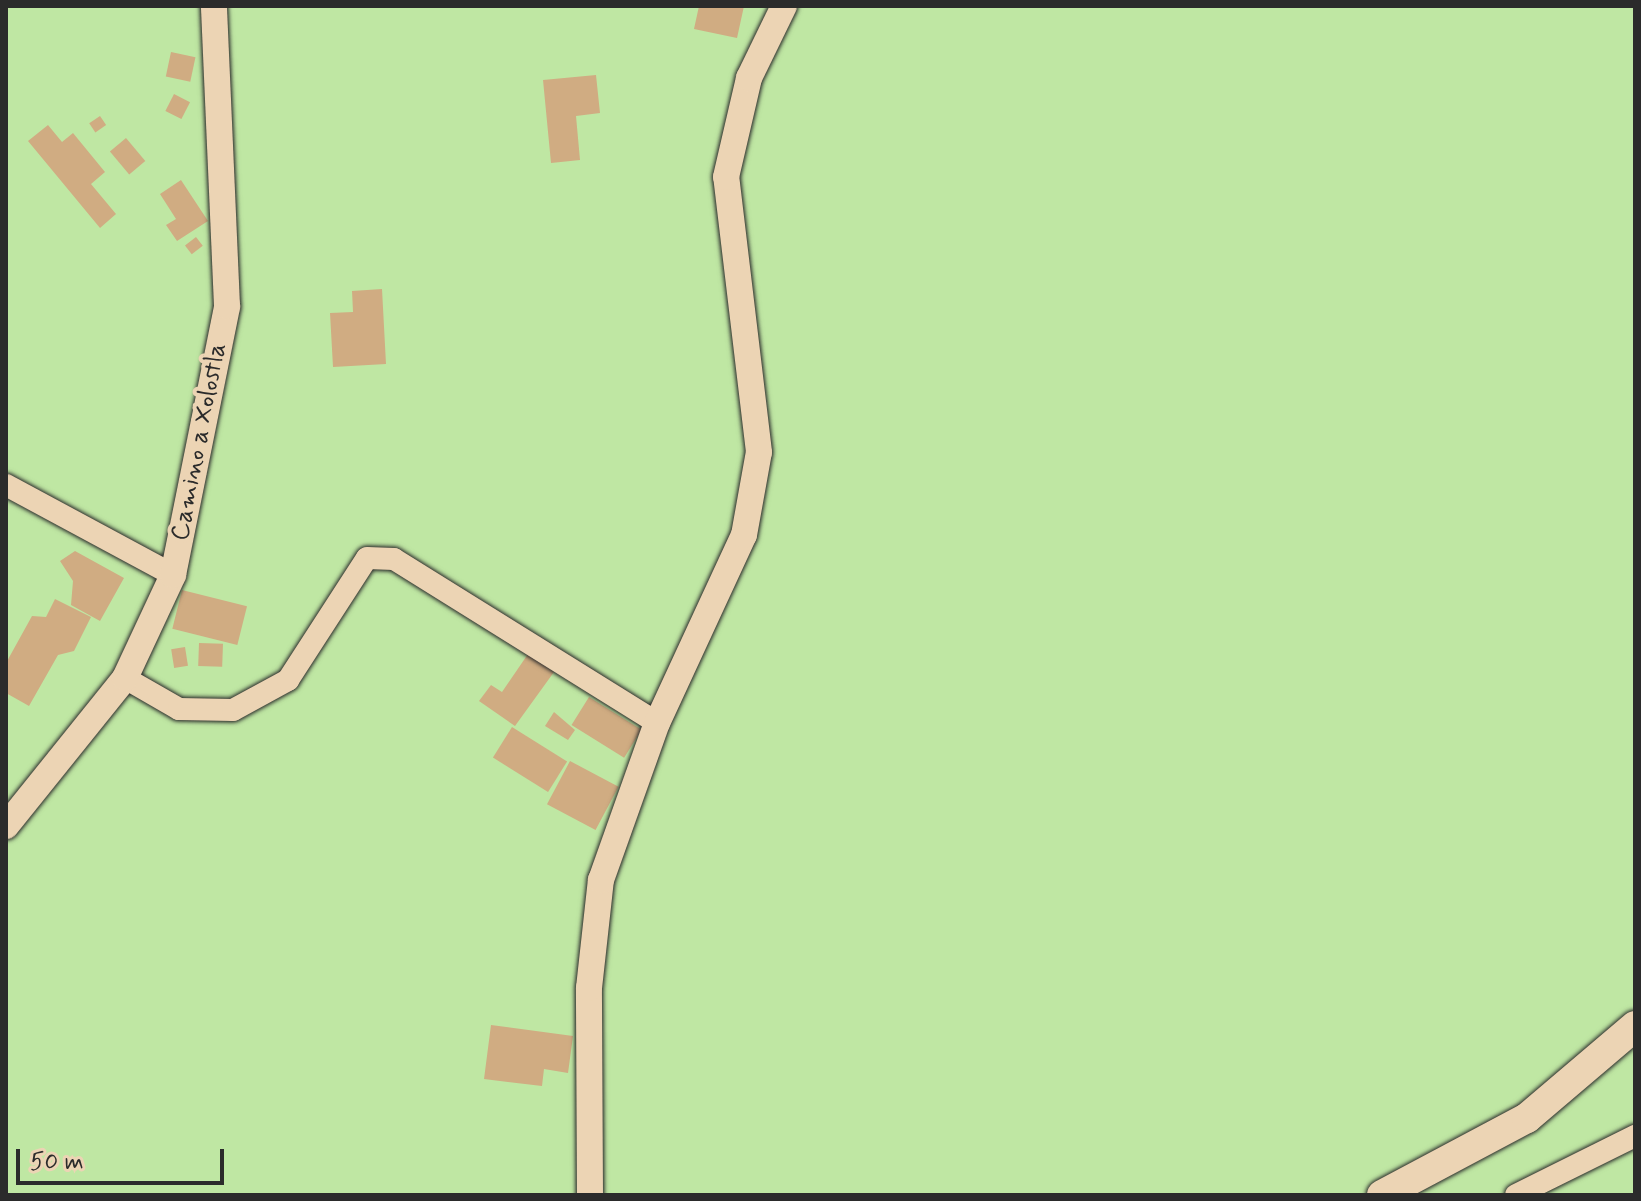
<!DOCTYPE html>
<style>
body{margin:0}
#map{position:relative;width:1641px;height:1201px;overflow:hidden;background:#ecd4b4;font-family:Mynerve,sans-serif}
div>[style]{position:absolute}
.green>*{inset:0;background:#bfe7a3;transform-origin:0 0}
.building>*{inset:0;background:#d0ac82;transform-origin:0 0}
.roads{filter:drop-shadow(0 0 2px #2b2b2b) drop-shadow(0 0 2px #2b2b2b)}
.minor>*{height:22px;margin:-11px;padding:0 11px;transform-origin:11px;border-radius:11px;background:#ecd4b4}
.tertiary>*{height:26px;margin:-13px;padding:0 13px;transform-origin:13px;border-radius:13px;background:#ecd4b4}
.secondary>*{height:30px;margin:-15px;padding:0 15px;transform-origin:15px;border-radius:15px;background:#ecd4b4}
span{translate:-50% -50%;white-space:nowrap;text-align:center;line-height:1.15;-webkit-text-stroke:8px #ecd4b4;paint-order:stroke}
.street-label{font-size:26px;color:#2b2b2b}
.frame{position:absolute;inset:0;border:8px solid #2b2b2b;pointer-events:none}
.scale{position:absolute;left:16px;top:1149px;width:208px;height:36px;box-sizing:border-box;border:4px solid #2b2b2b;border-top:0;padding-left:10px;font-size:24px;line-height:28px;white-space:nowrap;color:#2b2b2b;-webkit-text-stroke:6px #ecd4b4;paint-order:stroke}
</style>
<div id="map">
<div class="green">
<div style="left:6px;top:6px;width:1629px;height:1189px"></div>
</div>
<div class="building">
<div style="clip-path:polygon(699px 6px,744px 6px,737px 38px,694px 29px)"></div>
<div style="left:171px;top:52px;width:25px;height:25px;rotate:12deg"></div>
<div style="clip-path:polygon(596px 75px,600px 113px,576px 116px,580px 160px,551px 163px,543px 80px)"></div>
<div style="left:174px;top:94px;width:18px;height:19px;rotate:27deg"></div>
<div style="left:100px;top:116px;width:11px;height:13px;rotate:56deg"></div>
<div style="clip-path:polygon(48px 125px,62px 142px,73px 133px,105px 172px,91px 184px,116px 214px,100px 228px,28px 141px)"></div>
<div style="left:126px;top:138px;width:30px;height:21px;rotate:50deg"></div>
<div style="clip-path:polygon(181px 180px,208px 221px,177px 241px,166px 225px,176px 219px,160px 194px)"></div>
<div style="left:196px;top:237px;width:11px;height:14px;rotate:52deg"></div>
<div style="clip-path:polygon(382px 289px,386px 364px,333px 367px,330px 313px,353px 312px,352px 291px)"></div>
<div style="clip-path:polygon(75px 551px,124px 578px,100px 621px,71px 605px,73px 581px,60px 561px)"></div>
<div style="left:182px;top:590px;width:67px;height:40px;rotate:14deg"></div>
<div style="clip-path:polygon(55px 599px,91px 617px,74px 651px,58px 655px,29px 706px,6px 693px,6px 663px,32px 616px,46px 617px)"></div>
<div style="left:199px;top:643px;width:24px;height:23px;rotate:2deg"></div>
<div style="left:185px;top:647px;width:19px;height:14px;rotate:81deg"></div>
<div style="clip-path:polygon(528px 654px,554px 672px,515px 726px,479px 701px,491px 685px,502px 692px)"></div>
<div style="left:589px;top:697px;width:62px;height:33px;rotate:32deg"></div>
<div style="clip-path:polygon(554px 712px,575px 730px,568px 740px,545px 726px)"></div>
<div style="left:512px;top:727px;width:65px;height:36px;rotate:32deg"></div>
<div style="left:570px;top:761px;width:55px;height:49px;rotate:28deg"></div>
<div style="clip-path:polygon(491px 1025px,573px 1036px,568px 1073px,544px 1069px,542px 1086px,484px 1079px)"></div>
</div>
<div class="roads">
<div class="minor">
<div style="left:6px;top:485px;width:190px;rotate:28.3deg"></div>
<div style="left:125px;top:678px;width:62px;rotate:29.9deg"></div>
<div style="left:179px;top:709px;width:54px;rotate:1.1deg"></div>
<div style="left:233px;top:710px;width:63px;rotate:-28.6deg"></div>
<div style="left:288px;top:680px;width:145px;rotate:-57.1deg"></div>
<div style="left:367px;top:558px;width:27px;rotate:2deg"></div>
<div style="left:394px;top:559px;width:310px;rotate:31.9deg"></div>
<div style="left:1516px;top:1195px;width:133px;rotate:-26.4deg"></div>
</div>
<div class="tertiary">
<div style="left:6px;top:826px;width:190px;rotate:-51.2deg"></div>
<div style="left:125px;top:678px;width:114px;rotate:-65deg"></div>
<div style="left:173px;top:575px;width:274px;rotate:-78.6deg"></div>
<div style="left:227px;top:306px;width:300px;rotate:-92.5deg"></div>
<div style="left:590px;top:1195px;width:207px;rotate:-90.3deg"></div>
<div style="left:589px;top:988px;width:109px;rotate:-83.7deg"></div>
<div style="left:601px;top:880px;width:167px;rotate:-70.4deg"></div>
<div style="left:657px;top:723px;width:207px;rotate:-65.2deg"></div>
<div style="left:744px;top:535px;width:84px;rotate:-79.8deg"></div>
<div style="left:759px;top:452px;width:277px;rotate:-96.8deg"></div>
<div style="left:726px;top:177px;width:102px;rotate:-76.9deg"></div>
<div style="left:749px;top:78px;width:80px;rotate:-64.1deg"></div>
</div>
<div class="secondary">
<div style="left:1382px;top:1195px;width:164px;rotate:-28deg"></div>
<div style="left:1527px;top:1118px;width:142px;rotate:-40.4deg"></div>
</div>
</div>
<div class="street-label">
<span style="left:200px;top:442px;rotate:-79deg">Camino a Xolostla</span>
</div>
<div class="frame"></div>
<div class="scale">50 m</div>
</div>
